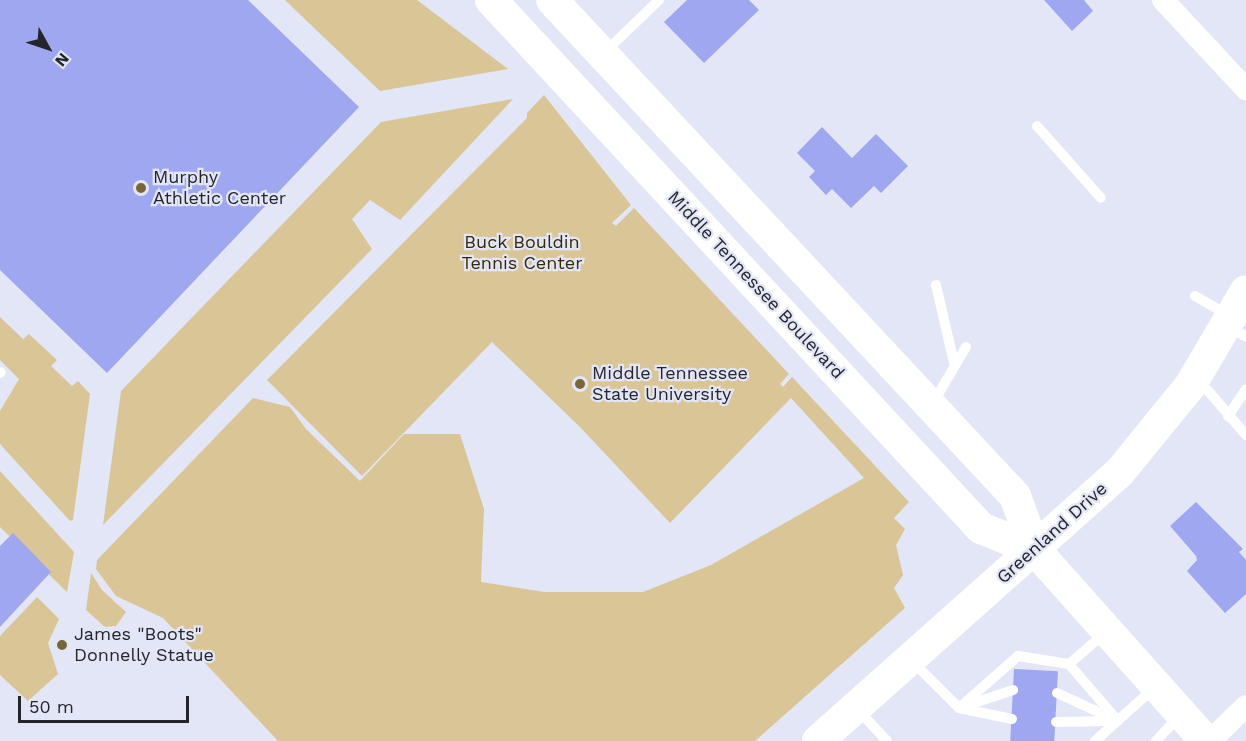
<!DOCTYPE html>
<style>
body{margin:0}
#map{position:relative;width:1246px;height:741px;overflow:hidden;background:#e3e6f7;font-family:"Work Sans",sans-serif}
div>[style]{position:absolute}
.green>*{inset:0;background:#d9c595}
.building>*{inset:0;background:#9fa7f0;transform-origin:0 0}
.lane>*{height:10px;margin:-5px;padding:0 5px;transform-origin:5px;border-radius:5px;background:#fff}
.street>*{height:22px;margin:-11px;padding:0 11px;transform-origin:11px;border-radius:11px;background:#fff}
.secondary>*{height:32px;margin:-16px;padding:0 16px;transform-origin:16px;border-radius:16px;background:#fff}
.dots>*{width:16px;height:16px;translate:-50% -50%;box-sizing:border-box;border:3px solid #e3e6f7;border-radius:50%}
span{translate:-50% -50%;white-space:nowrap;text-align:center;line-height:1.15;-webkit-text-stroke:4.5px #e3e6f7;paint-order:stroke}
.poi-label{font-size:18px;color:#24252b}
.left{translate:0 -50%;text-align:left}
.park-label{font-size:18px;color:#352804}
.street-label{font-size:18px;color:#24252b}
.north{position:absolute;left:18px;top:18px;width:60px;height:60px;-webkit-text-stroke:4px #e3e6f7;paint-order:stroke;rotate:130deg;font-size:16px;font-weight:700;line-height:24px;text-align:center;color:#24252b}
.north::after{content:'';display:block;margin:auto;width:21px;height:27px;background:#24252b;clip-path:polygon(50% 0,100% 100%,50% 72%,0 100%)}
.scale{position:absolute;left:18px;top:696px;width:171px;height:27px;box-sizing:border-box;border:3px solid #24252b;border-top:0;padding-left:8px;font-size:18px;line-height:21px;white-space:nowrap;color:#24252b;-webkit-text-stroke:4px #e3e6f7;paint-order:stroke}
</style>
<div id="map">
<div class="green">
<div style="clip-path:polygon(285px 0,417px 0,508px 69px,380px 91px)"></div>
<div style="clip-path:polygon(544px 95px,631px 205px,612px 223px,616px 226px,634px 208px,789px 374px,780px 384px,783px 387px,792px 377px,909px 502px,894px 518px,905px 529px,896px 545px,903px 575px,894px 588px,905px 608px,755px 741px,278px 741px,163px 618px,116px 596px,96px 569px,97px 560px,253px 398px,290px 407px,306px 429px,360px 481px,404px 434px,460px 434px,484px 509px,481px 582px,544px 592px,643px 592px,711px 565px,864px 478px,791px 398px,670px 523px,581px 428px,492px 342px,362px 476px,267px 380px,527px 118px,527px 113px)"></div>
<div style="clip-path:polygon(513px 99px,400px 220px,370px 200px,352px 219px,372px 249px,103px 525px,121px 391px,381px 122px)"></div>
<div style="clip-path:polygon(0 317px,23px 339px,29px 334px,57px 360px,51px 366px,72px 386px,78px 381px,90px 394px,73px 520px,70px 521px,0 444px,0 411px,19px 379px,0 360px)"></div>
<div style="clip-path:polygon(0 471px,74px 552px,67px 592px,0 527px)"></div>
<div style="clip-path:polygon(91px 573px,102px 590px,126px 612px,116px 626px,105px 627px,86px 610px)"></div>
<div style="clip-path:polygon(37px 597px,59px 619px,48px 643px,58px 674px,28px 701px,0 675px,0 636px)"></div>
</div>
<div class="building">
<div style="clip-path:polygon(0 0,248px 0,359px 107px,107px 373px,0 270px)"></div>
<div style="clip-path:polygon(687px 0,749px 0,759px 10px,704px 63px,664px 22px)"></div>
<div style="clip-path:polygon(1044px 0,1084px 0,1093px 11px,1072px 31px)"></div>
<div style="clip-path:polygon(822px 127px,852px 158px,876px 134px,908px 166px,881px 193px,874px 186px,851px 208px,832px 189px,826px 195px,809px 177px,815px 171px,797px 153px)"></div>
<div style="clip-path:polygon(1196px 502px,1243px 549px,1239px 552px,1246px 560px,1246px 594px,1225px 613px,1187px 571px,1197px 560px,1196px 556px,1170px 526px)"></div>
<div style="clip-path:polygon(13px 533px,51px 572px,0 627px,0 546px)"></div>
<div style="left:1014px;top:669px;width:44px;height:72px;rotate:3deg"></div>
</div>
<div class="lane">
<div style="left:605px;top:52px;width:75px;rotate:-43.9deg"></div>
<div style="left:1037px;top:126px;width:96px;rotate:48.4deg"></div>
<div style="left:936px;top:285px;width:80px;rotate:77deg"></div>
<div style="left:1195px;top:296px;width:38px;rotate:30deg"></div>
<div style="left:1229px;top:326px;width:20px;rotate:33deg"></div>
<div style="left:0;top:373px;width:1px;rotate:-45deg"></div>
<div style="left:1198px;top:379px;width:74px;rotate:49.4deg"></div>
<div style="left:933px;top:403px;width:65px;rotate:-59.5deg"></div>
<div style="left:1228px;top:416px;width:32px;rotate:-56deg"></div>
<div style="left:911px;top:660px;width:68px;rotate:45deg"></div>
<div style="left:959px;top:708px;width:79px;rotate:-41.4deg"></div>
<div style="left:1018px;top:656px;width:52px;rotate:8.9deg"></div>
<div style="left:1069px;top:664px;width:48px;rotate:-40.7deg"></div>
<div style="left:1057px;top:693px;width:67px;rotate:24.7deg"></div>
<div style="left:1118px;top:721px;width:75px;rotate:-130.7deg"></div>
<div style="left:858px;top:710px;width:42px;rotate:46.9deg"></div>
<div style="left:1012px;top:719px;width:54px;rotate:-168.3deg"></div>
<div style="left:959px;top:708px;width:57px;rotate:-18.4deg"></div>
<div style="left:1056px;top:722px;width:57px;rotate:-1deg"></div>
<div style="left:1095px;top:741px;width:79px;rotate:-41.9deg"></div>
<div style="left:1156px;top:741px;width:34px;rotate:-47deg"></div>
</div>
<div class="street">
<div style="left:1163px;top:0;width:122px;rotate:47deg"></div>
<div style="left:1210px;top:741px;width:50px;rotate:-44.2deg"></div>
</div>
<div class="secondary">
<div style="left:491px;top:0;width:720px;rotate:47.14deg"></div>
<div style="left:981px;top:528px;width:58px;rotate:22.2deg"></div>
<div style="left:552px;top:0;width:679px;rotate:46.97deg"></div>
<div style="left:1015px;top:496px;width:58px;rotate:69.7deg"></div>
<div style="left:1035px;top:550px;width:256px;rotate:48.2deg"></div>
<div style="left:818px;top:741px;width:403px;rotate:-41.7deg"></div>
<div style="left:1119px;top:473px;width:112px;rotate:-50.8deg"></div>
<div style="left:1190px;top:386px;width:110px;rotate:-59.5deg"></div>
</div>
<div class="dots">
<div style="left:141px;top:188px;background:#796635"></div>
<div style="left:580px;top:384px;background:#796635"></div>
<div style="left:62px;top:645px;background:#796635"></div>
</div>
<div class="poi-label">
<span class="left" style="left:153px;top:188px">Murphy<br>Athletic Center</span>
<span class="left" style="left:592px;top:384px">Middle Tennessee<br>State University</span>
<span class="left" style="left:74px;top:645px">James "Boots"<br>Donnelly Statue</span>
</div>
<div class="park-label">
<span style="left:522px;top:253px">Buck Bouldin<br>Tennis Center</span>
</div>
<div class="street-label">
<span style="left:756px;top:285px;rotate:47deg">Middle Tennessee Boulevard</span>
<span style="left:1052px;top:533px;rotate:-42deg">Greenland Drive</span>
</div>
<div class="north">N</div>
<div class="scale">50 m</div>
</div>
